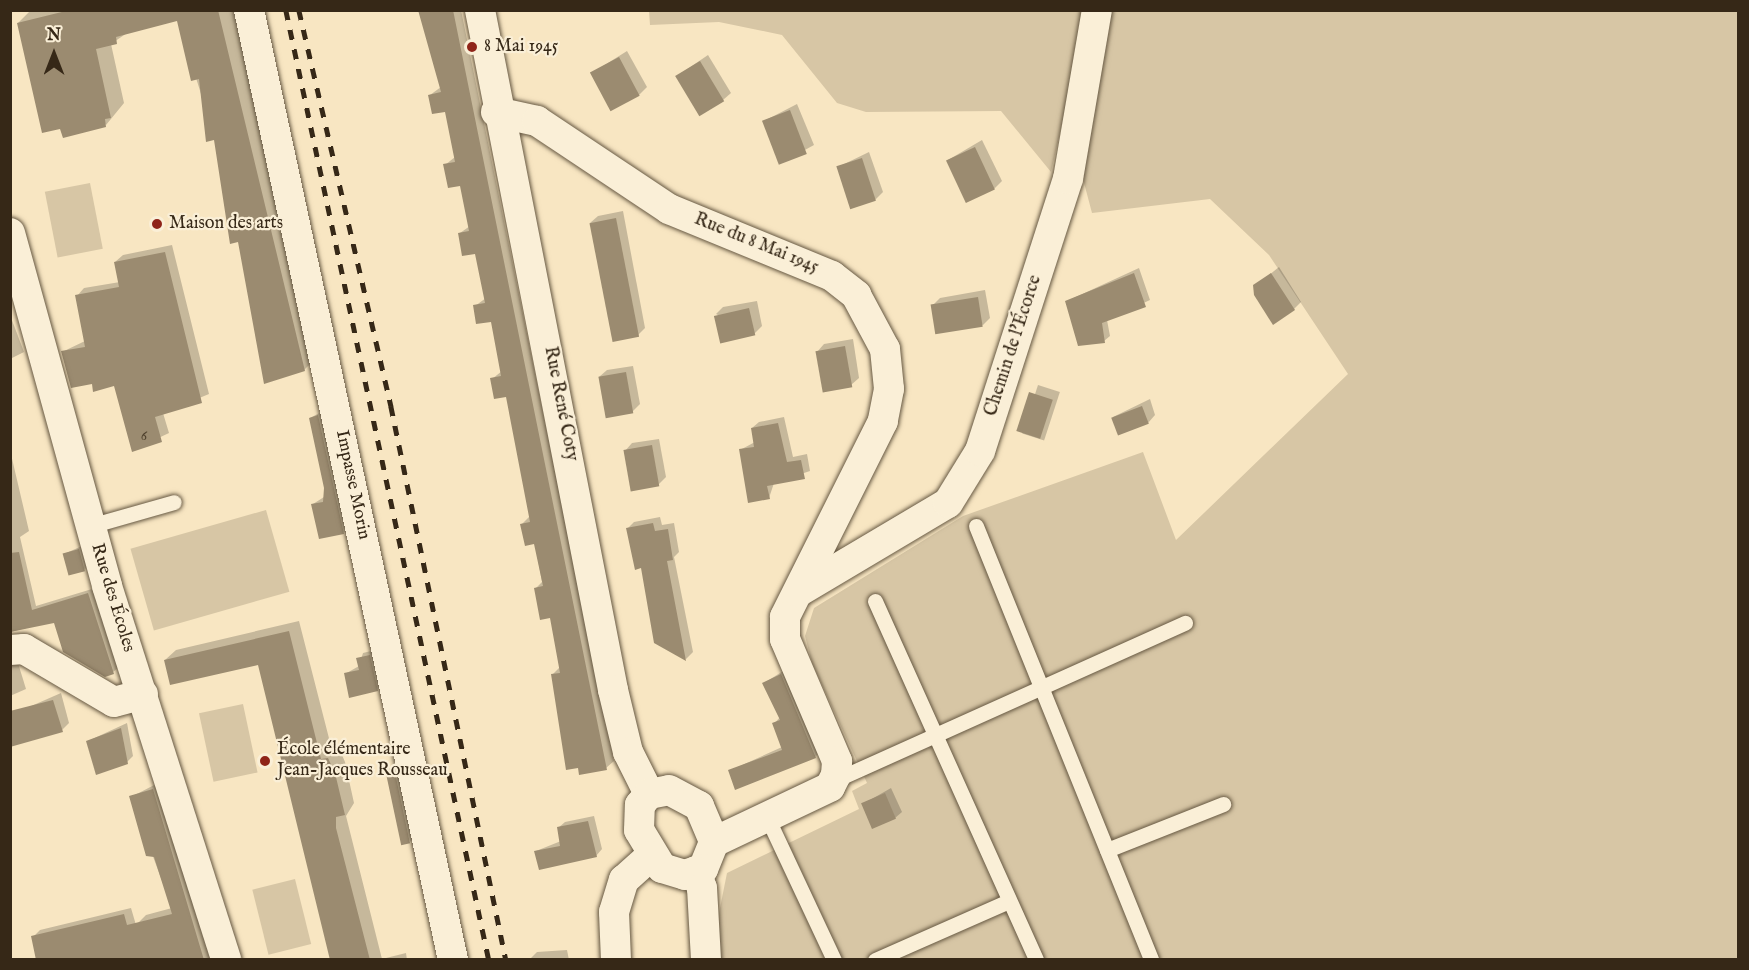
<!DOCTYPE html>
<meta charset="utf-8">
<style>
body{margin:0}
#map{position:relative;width:1749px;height:970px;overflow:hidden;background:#f8e6c2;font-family:"IM FELL English",serif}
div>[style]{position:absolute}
.green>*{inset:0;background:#d7c6a5;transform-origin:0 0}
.shadow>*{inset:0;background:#0003;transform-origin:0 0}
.building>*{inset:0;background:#9b8b70;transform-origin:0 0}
.roads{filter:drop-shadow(0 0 2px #665842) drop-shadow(0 0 2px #665842)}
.service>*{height:15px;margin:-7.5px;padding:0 7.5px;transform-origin:7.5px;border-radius:7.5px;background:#faefd7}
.minor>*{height:30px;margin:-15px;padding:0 15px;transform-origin:15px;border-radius:15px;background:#faefd7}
.rail>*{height:4.5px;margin-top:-2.25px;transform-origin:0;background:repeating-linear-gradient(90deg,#362817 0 10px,transparent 0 20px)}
.dots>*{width:16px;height:16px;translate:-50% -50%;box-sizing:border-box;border:3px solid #faefd7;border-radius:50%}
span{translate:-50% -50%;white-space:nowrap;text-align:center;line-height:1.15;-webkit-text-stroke:4.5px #faefd7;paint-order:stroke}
.number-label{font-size:15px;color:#4f412d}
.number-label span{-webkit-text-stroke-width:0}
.poi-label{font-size:18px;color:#362817}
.left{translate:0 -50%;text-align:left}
.street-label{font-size:18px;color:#362817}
.frame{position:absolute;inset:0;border:12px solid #362817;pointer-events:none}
.north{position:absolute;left:24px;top:24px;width:60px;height:60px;-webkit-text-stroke:4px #faefd7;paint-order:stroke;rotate:0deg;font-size:16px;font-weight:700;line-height:24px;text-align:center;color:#362817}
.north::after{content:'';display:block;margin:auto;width:21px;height:27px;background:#362817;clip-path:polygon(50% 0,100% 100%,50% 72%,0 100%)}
</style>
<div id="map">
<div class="green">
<div style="clip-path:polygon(649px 11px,1738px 11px,1738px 959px,718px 959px,717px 923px,727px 873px,859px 809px,852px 791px,867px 783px,812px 663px,805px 636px,814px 608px,963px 516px,1143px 452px,1176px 540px,1348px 374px,1269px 255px,1210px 199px,1092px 213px,1065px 111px,1051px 172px,1001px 111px,866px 112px,837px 103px,782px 35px,719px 22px,650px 25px)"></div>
<div style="left:90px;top:183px;width:67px;height:46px;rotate:79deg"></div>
<div style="left:266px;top:510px;width:85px;height:141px;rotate:74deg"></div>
<div style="left:243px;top:704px;width:70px;height:45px;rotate:78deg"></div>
<div style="left:295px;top:879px;width:67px;height:44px;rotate:76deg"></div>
</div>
<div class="shadow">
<div style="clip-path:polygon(31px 10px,234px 10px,318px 356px,304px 370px,215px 139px,178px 20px,127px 33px,111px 44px,124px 103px,106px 125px,18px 23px)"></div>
<div style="clip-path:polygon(422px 10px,461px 10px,614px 761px,606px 768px,552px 675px,560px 667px,551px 616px,535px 589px,542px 582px,535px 543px,522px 524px,530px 516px,507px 396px,492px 379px,502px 371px,492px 320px,475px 306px,486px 298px,476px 252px,460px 233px,470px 226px,461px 184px,445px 165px,455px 157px,446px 110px,430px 95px,441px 87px)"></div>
<div style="clip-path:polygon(627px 51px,647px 87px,639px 95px,592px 73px)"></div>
<div style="clip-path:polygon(708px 55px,731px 93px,723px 100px,677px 76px)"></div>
<div style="clip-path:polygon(797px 104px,814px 145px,781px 163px,764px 121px)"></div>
<div style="clip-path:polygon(982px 140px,1002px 181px,994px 189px,948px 160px)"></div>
<div style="clip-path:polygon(869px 152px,883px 192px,875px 200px,838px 167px)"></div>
<div style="clip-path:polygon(623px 211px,645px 328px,638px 335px,590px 223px,598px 216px)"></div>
<div style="clip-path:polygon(172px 245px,209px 394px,163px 413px,169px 433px,133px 450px,115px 385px,93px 382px,62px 352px,85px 341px,77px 296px,84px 288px,120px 282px,115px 262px,123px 255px)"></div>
<div style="clip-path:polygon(1279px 267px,1301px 302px,1294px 309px,1255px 286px)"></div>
<div style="clip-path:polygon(1139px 268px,1150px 300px,1107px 320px,1110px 336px,1104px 341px,1067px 301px)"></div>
<div style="clip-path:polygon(985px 290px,990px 318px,983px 325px,932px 306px,940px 298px)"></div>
<div style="clip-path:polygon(757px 301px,762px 326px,754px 334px,716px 314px,723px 307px)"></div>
<div style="clip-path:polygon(10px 315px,24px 352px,10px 359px)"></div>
<div style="clip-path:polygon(853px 339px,859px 378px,851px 385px,817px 352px,824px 344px)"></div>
<div style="clip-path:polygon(633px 366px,640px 404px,632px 412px,599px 377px,607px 370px)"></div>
<div style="left:1038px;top:385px;width:23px;height:51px;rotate:18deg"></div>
<div style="clip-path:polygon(1150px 399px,1155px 415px,1148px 423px,1113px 417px)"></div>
<div style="clip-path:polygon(325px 410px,350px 527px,343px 533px,313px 504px,324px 497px,325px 488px,310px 418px)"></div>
<div style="clip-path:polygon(784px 417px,793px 457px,807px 454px,810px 471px,774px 483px,769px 498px,740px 450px,755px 442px,752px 428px,759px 422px)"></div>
<div style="clip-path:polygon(659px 439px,666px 477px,658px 485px,625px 451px,632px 443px)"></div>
<div style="clip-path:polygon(10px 450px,29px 531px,20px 537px,36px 606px,92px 589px,118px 668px,113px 672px,55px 621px,10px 632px)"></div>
<div style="clip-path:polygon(660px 517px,662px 525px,674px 523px,679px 552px,674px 557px,693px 652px,686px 659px,655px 642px,642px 567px,627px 529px,634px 522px)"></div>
<div style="clip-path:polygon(82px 546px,88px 566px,84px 570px,64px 554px)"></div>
<div style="clip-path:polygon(299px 621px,332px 750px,339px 748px,345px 762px,354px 803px,346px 816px,382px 959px,406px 953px,407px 960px,331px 960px,259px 663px,165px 660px,176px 650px)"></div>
<div style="clip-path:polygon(375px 650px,383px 684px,377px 690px,345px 674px,359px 666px,363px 653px)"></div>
<div style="clip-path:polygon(10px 662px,18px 663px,26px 689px,10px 696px)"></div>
<div style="clip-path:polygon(788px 668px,822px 750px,815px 757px,729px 771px,782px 747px,774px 724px,780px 717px,764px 683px)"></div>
<div style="clip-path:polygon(61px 693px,69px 723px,62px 730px,29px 707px)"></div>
<div style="clip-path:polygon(127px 723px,133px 756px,127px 762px,88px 741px)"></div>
<div style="clip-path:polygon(401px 761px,417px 834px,410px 842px,387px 770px)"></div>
<div style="clip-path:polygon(162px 781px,216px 960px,162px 960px,33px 937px,40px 930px,131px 908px,136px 925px,146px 915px,172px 908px,131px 797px)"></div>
<div style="clip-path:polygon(891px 788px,902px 812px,895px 818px,863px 804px)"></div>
<div style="clip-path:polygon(594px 816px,602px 849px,596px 856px,536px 851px,561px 841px,558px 828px,565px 822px)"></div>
<div style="clip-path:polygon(567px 950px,569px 960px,529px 960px,537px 952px)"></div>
</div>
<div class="building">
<div style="clip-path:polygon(70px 10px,218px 10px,305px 371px,264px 384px,238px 242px,230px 244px,214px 140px,206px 142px,199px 79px,191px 81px,177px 21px,116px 37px,117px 44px,96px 49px,111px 118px,105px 119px,106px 127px,63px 138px,60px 129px,42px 133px,17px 23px)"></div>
<div style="clip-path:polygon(418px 10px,453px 10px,607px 770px,579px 775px,578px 768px,566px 770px,551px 674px,560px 673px,550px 618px,540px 620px,534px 588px,543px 586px,534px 544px,525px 546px,520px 524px,530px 522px,506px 397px,494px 399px,490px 378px,501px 376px,491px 322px,476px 324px,473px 305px,485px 303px,475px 254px,462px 256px,458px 233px,469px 231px,460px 186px,448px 188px,443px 164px,455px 162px,445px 112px,432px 114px,428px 95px,441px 92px)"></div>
<div style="left:619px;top:57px;width:44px;height:33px;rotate:62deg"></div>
<div style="left:700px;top:61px;width:47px;height:29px;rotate:59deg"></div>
<div style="left:790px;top:110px;width:47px;height:30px;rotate:69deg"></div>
<div style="left:975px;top:147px;width:47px;height:32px;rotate:65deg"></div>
<div style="left:862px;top:158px;width:45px;height:27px;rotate:72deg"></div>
<div style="left:616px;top:218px;width:121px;height:27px;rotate:79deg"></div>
<div style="clip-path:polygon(165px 252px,202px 403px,155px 417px,162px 442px,132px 452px,114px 386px,93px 392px,92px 384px,71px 388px,61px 351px,85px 347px,75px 295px,119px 287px,114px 262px)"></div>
<div style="clip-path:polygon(1134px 273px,1146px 307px,1102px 323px,1105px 343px,1078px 346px,1065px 301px)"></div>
<div style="clip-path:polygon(1271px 273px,1295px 310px,1273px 325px,1254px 295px,1253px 285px)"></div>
<div style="left:978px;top:297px;width:30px;height:48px;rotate:81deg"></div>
<div style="left:749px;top:308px;width:28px;height:36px;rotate:77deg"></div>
<div style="left:845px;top:346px;width:42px;height:30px;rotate:80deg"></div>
<div style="left:626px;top:372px;width:42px;height:28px;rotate:80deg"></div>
<div style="left:1029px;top:392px;width:25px;height:41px;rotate:18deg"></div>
<div style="left:1142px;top:406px;width:19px;height:33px;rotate:69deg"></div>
<div style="clip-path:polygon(318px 415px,344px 534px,319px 539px,311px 504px,323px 502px,324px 488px,309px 418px)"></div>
<div style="clip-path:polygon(778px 423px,787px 462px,801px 460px,805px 479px,767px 486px,770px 499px,748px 503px,739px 449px,754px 447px,751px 428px)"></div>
<div style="left:652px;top:445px;width:42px;height:29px;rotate:80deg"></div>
<div style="clip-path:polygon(653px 523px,655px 531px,668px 529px,673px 560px,667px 561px,686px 661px,654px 643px,641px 568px,635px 570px,626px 528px)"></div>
<div style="left:79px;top:549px;width:23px;height:17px;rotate:75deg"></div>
<div style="clip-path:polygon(19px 552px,32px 610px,88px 593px,114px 674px,105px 677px,63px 652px,54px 623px,10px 632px,10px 553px)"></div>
<div style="clip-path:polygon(289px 631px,321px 759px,328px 758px,335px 773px,345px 815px,336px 817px,336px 828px,370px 960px,330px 960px,258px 665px,170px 685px,164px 660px)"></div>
<div style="clip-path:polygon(370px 655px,378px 691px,349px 698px,344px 673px,359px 670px,356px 658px)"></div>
<div style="clip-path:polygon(781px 674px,816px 758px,735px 790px,728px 770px,782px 750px,772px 723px,780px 720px,762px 683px)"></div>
<div style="clip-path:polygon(53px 700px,63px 732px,10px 747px,10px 711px)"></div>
<div style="clip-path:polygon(121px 728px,128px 764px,96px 775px,86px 741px)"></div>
<div style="left:394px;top:768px;width:77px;height:9px;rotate:78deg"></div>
<div style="clip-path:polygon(153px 789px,204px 960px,36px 960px,31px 936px,124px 914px,127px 925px,172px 914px,154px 857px,146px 856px,129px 796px)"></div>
<div style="left:885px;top:793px;width:28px;height:26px;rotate:67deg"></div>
<div style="clip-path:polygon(588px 821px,597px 857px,539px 870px,534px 851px,560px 846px,557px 827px)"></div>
</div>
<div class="roads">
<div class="service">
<div style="left:90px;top:526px;width:87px;rotate:-15.9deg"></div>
<div style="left:976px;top:526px;width:468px;rotate:68deg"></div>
<div style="left:875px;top:601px;width:393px;rotate:65.8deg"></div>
<div style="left:833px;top:781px;width:386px;rotate:-24.2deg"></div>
<div style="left:767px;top:817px;width:158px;rotate:64.9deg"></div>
<div style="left:1107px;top:850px;width:125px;rotate:-21.6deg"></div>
<div style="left:875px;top:960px;width:146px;rotate:-23.8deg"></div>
</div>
<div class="minor">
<div style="left:249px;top:10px;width:972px;rotate:77.88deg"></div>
<div style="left:480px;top:10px;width:693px;rotate:78.93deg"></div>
<div style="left:613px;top:690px;width:64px;rotate:76.4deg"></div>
<div style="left:628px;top:752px;width:47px;rotate:63.4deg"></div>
<div style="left:496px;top:112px;width:42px;rotate:12.4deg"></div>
<div style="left:537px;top:121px;width:159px;rotate:33.7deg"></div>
<div style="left:669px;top:209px;width:176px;rotate:22.3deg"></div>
<div style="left:832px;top:276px;width:31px;rotate:38deg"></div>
<div style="left:856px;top:295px;width:61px;rotate:61.8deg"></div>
<div style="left:885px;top:349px;width:40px;rotate:84.3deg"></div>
<div style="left:889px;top:389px;width:33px;rotate:101deg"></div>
<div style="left:883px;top:421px;width:219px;rotate:116.6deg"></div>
<div style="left:785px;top:617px;width:22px;rotate:90deg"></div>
<div style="left:785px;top:639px;width:133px;rotate:66.9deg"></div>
<div style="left:837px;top:761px;width:14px;rotate:94deg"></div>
<div style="left:836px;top:775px;width:13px;rotate:117deg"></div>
<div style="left:830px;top:787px;width:128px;rotate:154.6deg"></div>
<div style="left:10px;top:233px;width:366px;rotate:74.6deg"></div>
<div style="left:107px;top:586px;width:392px;rotate:72.3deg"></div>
<div style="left:798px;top:592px;width:174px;rotate:-30.7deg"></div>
<div style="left:948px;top:503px;width:61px;rotate:-58.4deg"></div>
<div style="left:980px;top:451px;width:286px;rotate:-72.1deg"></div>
<div style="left:1068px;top:179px;width:171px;rotate:-80.3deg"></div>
<div style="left:10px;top:650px;width:14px;rotate:-4deg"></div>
<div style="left:24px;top:649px;width:104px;rotate:30.5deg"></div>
<div style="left:114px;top:702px;width:30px;rotate:-15deg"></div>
<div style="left:669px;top:790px;width:34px;rotate:28deg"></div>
<div style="left:699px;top:806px;width:39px;rotate:67deg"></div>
<div style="left:714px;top:842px;width:29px;rotate:112deg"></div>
<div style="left:703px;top:869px;width:19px;rotate:162deg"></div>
<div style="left:685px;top:875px;width:24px;rotate:-163deg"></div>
<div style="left:662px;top:868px;width:44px;rotate:-121.2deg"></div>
<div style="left:639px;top:830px;width:25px;rotate:-88deg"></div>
<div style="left:640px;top:805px;width:14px;rotate:-51deg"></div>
<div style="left:649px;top:794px;width:20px;rotate:-11deg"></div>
<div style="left:696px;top:871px;width:18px;rotate:71deg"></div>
<div style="left:702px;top:888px;width:72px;rotate:86.8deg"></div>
<div style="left:616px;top:960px;width:48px;rotate:-92.4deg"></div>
<div style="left:614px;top:912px;width:34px;rotate:-73deg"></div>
<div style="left:624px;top:880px;width:36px;rotate:-42deg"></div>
</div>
</div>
<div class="rail">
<div style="left:286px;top:10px;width:971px;rotate:77.94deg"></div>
<div style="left:299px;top:10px;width:407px;rotate:76.9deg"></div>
<div style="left:391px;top:406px;width:566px;rotate:78.27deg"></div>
</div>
<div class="dots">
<div style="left:472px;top:47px;background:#8f2418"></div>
<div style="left:157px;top:224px;background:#8f2418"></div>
<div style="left:265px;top:761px;background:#8f2418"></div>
</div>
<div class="number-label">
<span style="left:144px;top:436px">6</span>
</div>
<div class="poi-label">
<span class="left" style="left:484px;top:47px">8 Mai 1945</span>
<span class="left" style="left:169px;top:224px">Maison des arts</span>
<span class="left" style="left:277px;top:761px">École élémentaire<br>Jean-Jacques Rousseau</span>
</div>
<div class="street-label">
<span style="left:756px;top:244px;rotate:22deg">Rue du 8 Mai 1945</span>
<span style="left:1014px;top:346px;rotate:-72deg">Chemin de l'Écorce</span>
<span style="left:560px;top:404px;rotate:79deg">Rue René Coty</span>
<span style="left:352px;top:485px;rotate:78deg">Impasse Morin</span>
<span style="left:112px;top:598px;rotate:73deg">Rue des Écoles</span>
</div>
<div class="frame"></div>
<div class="north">N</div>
</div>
